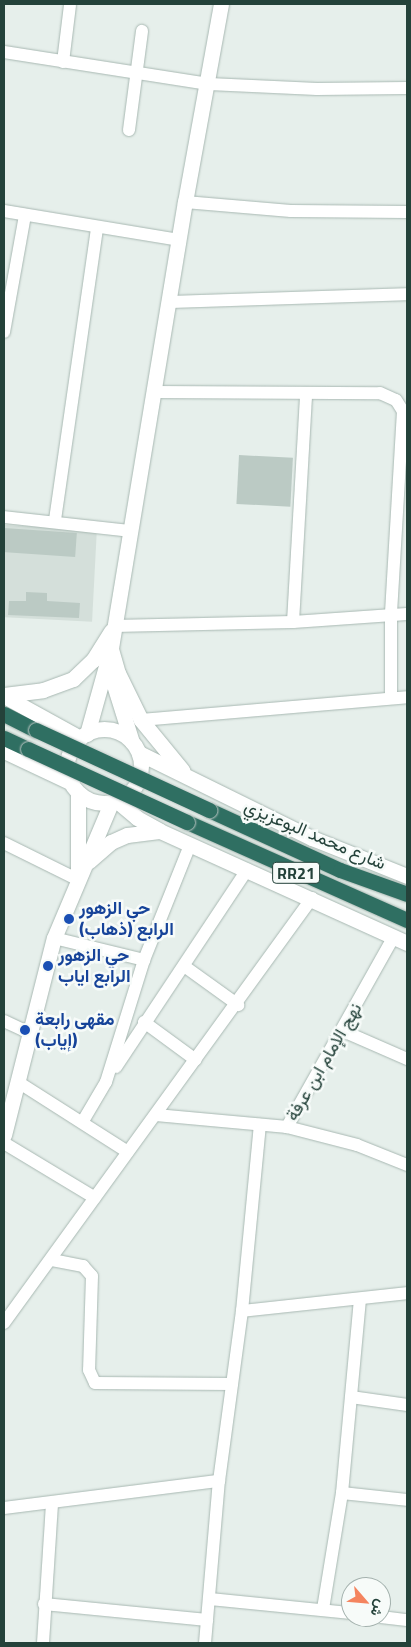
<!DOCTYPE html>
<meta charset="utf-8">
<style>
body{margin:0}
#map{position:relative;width:411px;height:1647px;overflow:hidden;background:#e6efeb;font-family:"Titillium Web",Vazirmatn,sans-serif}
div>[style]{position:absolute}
.built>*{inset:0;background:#d4dfda;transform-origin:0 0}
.building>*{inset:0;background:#bbcac4;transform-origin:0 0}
.roads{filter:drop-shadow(0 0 1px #a8b8b2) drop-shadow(0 0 1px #a8b8b2)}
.street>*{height:12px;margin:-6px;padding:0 6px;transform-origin:6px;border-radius:6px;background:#fff}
.secondary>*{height:15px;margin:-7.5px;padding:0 7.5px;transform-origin:7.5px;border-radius:7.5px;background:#fff}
.secondary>.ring{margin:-7.5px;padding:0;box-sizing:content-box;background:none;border:15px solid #fff;border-radius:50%}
.highway>*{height:15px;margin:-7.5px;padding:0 7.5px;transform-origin:7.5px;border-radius:7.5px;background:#2f6f62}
.bridges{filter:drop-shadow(0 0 1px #c2cac8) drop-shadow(0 0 1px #c2cac8)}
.highway-bridge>*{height:15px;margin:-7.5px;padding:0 7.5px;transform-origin:7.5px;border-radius:7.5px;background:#2f6f62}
.dots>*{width:14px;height:14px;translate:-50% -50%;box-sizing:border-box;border:2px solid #f7fbf9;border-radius:50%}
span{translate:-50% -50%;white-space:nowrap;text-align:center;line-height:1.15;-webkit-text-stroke:5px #f7fbf9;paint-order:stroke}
.shield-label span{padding:1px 4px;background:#f7fbf9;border:1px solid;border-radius:4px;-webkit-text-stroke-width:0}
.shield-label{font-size:16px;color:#24423a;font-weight:700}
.street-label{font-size:18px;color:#24423a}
.transit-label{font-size:18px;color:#164399;font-weight:700}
.left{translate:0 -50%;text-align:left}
.frame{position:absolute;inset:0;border:5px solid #24423a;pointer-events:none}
.north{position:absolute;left:341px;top:1577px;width:50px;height:50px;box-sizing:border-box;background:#f7fbf9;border:1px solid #a3b1ad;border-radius:50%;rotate:117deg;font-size:14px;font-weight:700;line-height:20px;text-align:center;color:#24423a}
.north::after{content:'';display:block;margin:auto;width:18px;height:22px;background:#f4845f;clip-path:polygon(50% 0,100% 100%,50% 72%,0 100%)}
</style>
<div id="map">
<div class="built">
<div style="left:4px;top:525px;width:93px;height:92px;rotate:3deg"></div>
</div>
<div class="building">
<div style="left:239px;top:455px;width:54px;height:49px;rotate:3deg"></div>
<div style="left:4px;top:528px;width:73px;height:24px;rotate:4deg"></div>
<div style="clip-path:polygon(26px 592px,47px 593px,47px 601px,80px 603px,79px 618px,8px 615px,9px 601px,26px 601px)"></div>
</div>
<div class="roads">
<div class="street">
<div style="left:4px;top:52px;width:207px;rotate:8.9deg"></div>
<div style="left:209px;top:84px;width:108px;rotate:2.7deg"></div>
<div style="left:317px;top:89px;width:90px;rotate:-0.6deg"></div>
<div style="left:63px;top:62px;width:57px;rotate:-83deg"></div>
<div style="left:129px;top:130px;width:100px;rotate:-82.5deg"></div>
<div style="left:185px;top:202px;width:106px;rotate:4.9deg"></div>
<div style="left:291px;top:211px;width:116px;rotate:0.5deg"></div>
<div style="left:4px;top:211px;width:177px;rotate:9.4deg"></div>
<div style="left:169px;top:302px;width:238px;rotate:-1.9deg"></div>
<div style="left:4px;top:332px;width:119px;rotate:-79.8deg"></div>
<div style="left:154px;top:392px;width:226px;rotate:0.3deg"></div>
<div style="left:380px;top:393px;width:17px;rotate:24deg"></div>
<div style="left:396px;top:400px;width:13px;rotate:58deg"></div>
<div style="left:403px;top:411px;width:204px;rotate:93.4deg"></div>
<div style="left:391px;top:615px;width:82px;rotate:90deg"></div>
<div style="left:4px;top:517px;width:127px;rotate:6.3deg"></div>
<div style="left:55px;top:520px;width:295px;rotate:-81.8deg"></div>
<div style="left:293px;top:622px;width:228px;rotate:-86.7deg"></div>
<div style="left:114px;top:626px;width:179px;rotate:-1.3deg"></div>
<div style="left:293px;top:622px;width:114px;rotate:-4deg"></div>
<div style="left:141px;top:720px;width:267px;rotate:-4.9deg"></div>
<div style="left:4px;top:843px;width:81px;rotate:26.3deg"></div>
<div style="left:54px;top:938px;width:93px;rotate:13.7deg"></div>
<div style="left:393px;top:938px;width:217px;rotate:119.3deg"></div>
<div style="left:287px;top:1127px;width:72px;rotate:14.4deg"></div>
<div style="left:357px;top:1145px;width:54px;rotate:21.8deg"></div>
<div style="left:184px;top:966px;width:67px;rotate:35.8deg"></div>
<div style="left:4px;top:1021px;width:31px;rotate:25deg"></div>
<div style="left:144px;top:1022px;width:64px;rotate:36.2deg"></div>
<div style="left:343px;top:1031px;width:70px;rotate:23.6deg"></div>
<div style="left:116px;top:1067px;width:237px;rotate:-56.4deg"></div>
<div style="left:18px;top:1082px;width:130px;rotate:32.5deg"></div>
<div style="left:156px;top:1115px;width:132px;rotate:5.2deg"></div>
<div style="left:83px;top:1121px;width:45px;rotate:-59.5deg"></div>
<div style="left:106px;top:1082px;width:128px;rotate:-72.7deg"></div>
<div style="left:144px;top:960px;width:124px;rotate:-68.2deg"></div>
<div style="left:4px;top:1143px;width:106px;rotate:31.1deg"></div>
<div style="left:52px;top:1260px;width:32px;rotate:11deg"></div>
<div style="left:83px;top:1266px;width:13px;rotate:48deg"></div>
<div style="left:92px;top:1276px;width:94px;rotate:91.8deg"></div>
<div style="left:89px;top:1370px;width:14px;rotate:65deg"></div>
<div style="left:95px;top:1383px;width:137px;rotate:0.4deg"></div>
<div style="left:242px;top:1311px;width:166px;rotate:-6.2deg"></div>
<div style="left:4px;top:1323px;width:525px;rotate:-54.07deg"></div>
<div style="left:351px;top:1397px;width:57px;rotate:8.1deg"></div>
<div style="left:342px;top:1493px;width:65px;rotate:6.1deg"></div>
<div style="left:4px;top:1508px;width:217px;rotate:-7.2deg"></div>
<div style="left:210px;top:1599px;width:142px;rotate:5.7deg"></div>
<div style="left:44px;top:1604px;width:164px;rotate:5.6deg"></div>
<div style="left:323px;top:1609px;width:118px;rotate:-80.7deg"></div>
<div style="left:342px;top:1493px;width:194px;rotate:-84.7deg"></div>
<div style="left:381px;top:1617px;width:26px;rotate:7deg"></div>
<div style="left:43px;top:1643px;width:140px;rotate:-86.3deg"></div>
<div style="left:205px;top:1643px;width:163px;rotate:-85.1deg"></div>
<div style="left:219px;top:1481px;width:172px;rotate:-82.3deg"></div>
<div style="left:242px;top:1311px;width:187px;rotate:-84.5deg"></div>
</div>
<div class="secondary">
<div style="left:111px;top:649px;width:25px;rotate:74deg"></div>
<div style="left:118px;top:673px;width:52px;rotate:63.9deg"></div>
<div style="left:141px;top:720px;width:65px;rotate:50.6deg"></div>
<div style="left:110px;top:672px;width:73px;rotate:72.6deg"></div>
<div style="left:4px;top:695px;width:39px;rotate:-7deg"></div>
<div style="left:43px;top:690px;width:32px;rotate:-20deg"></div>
<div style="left:73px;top:679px;width:28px;rotate:-44deg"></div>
<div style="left:93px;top:660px;width:34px;rotate:-58deg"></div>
<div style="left:4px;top:696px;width:87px;rotate:28.9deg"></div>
<div class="ring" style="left:67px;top:729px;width:59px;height:59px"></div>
<div style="left:87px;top:734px;width:89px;rotate:-74.4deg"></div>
<div style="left:111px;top:648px;width:452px;rotate:-80.6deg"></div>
<div style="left:185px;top:202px;width:201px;rotate:-79.7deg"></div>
<div style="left:4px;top:751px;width:75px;rotate:25.2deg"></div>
<div style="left:139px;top:753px;width:193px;rotate:26.2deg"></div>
<div style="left:312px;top:838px;width:102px;rotate:21.8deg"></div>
<div style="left:117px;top:801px;width:26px;rotate:40deg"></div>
<div style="left:137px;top:818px;width:26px;rotate:29deg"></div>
<div style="left:160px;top:831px;width:271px;rotate:24.4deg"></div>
<div style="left:89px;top:861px;width:29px;rotate:-41deg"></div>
<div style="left:111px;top:842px;width:17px;rotate:-24deg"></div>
<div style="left:127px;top:835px;width:32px;rotate:-7deg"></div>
<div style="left:78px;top:870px;width:77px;rotate:-90deg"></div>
<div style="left:4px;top:1135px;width:203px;rotate:-75.8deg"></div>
<div style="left:54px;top:938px;width:147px;rotate:-67.1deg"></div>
</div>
<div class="highway">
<div style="left:4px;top:714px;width:36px;rotate:27deg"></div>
<div style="left:4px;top:738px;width:26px;rotate:25deg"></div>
<div style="left:209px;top:810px;width:144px;rotate:24.6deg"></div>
<div style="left:340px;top:870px;width:71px;rotate:19.7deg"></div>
<div style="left:187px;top:822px;width:241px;rotate:24deg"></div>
</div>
</div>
<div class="bridges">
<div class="highway-bridge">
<div style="left:36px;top:730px;width:191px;rotate:24.8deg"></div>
<div style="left:28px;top:749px;width:175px;rotate:24.7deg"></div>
</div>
</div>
<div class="dots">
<div style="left:69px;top:919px;background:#1a4fb4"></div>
<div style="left:48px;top:966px;background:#1a4fb4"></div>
<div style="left:25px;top:1030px;background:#1a4fb4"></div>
</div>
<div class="shield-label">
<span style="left:296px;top:873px">RR21</span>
</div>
<div class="street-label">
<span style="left:315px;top:835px;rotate:23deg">شارع محمد البوعزيزي</span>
<span style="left:324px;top:1062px;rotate:-60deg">نهج الإمام ابن عرفة</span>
</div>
<div class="transit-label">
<span class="left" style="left:79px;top:919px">حي الزهور<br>الرابع (ذهاب)</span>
<span class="left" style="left:58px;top:966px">حي الزهور<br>الرابع اياب</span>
<span class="left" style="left:35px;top:1030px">مقهى رابعة<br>(إياب)</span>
</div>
<div class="frame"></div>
<div class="north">ش</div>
</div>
